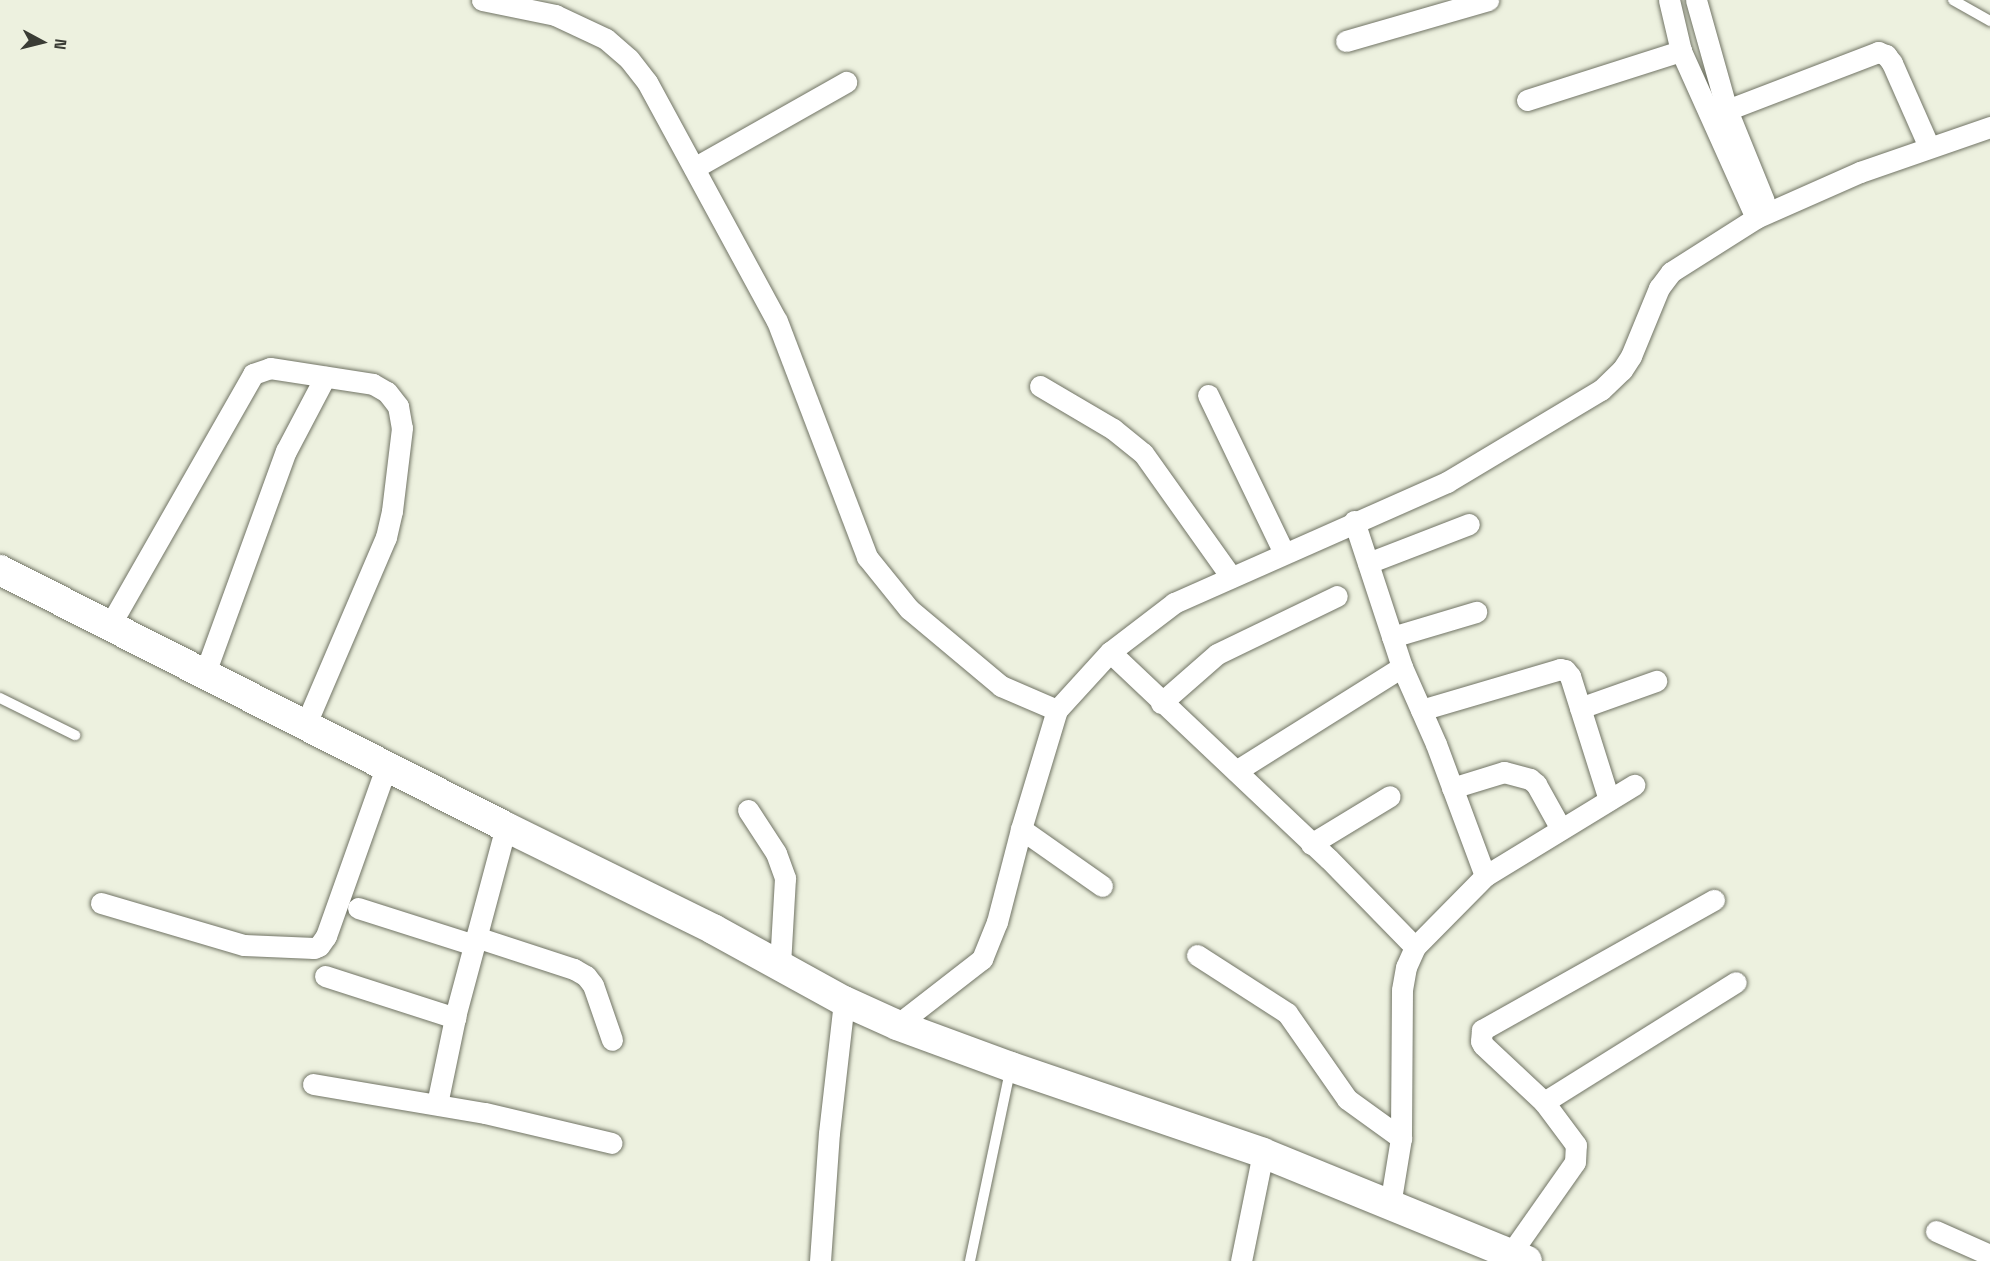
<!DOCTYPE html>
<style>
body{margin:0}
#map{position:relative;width:1990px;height:1261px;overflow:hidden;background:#edf1df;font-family:"Space Grotesk",sans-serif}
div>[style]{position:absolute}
.roads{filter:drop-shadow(0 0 2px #717465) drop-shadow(0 0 2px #717465)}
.lane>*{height:10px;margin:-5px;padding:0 5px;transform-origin:5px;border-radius:5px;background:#fff}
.street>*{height:21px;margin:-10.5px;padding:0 10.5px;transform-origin:10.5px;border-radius:10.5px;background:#fff}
.secondary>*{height:30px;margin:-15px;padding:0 15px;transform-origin:15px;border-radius:15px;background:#fff}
span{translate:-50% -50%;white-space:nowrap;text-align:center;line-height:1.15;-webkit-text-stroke:5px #edf1df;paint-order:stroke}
.north{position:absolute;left:12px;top:12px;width:60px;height:60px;-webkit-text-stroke:4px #edf1df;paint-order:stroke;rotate:97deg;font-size:16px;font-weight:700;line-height:24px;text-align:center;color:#3a3c35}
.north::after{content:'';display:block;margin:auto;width:21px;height:27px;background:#3a3c35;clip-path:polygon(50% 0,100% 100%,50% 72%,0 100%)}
</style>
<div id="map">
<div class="roads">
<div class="lane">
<div style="left:1953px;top:0;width:43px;rotate:29.6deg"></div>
<div style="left:0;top:698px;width:84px;rotate:26.3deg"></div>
<div style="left:970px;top:1261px;width:198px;rotate:-78.1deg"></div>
</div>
<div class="street">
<div style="left:482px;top:0;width:75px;rotate:11.6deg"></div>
<div style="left:555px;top:15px;width:56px;rotate:25.2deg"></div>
<div style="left:606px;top:39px;width:30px;rotate:41deg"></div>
<div style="left:629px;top:59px;width:29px;rotate:52deg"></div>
<div style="left:647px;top:82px;width:272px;rotate:61.5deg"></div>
<div style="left:777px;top:321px;width:253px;rotate:69.1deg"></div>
<div style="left:867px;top:557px;width:67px;rotate:51.1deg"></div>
<div style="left:909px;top:609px;width:120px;rotate:39.9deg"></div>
<div style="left:1001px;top:686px;width:61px;rotate:23.2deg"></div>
<div style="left:1669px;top:0;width:52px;rotate:76.8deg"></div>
<div style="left:1681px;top:51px;width:183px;rotate:65.8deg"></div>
<div style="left:1696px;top:0;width:114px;rotate:74.3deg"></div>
<div style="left:1727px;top:110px;width:98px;rotate:67.9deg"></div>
<div style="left:1346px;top:41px;width:148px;rotate:-16.1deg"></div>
<div style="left:1527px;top:100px;width:162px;rotate:-17.7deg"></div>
<div style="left:1727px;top:110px;width:162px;rotate:-21deg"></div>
<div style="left:1878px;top:52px;width:9px;rotate:21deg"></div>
<div style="left:1886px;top:55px;width:10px;rotate:53deg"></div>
<div style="left:1892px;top:63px;width:92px;rotate:66.2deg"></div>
<div style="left:694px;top:168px;width:175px;rotate:-29.5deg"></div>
<div style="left:1040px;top:386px;width:85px;rotate:30.5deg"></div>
<div style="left:1113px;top:429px;width:38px;rotate:39deg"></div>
<div style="left:1143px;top:453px;width:152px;rotate:54.6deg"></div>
<div style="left:1208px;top:395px;width:175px;rotate:64.3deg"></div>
<div style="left:1354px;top:521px;width:154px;rotate:71.8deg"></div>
<div style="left:1402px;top:667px;width:84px;rotate:66.2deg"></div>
<div style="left:1436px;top:744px;width:141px;rotate:69.6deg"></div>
<div style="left:1368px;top:563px;width:108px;rotate:-21.1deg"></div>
<div style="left:110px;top:625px;width:289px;rotate:-60.3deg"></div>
<div style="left:253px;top:374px;width:18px;rotate:-19deg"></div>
<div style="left:270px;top:368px;width:104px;rotate:8.8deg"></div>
<div style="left:373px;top:384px;width:16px;rotate:30deg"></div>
<div style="left:387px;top:392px;width:18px;rotate:52deg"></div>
<div style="left:398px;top:406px;width:22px;rotate:80deg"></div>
<div style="left:402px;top:428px;width:84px;rotate:96.9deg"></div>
<div style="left:392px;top:511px;width:27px;rotate:103deg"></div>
<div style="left:386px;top:537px;width:203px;rotate:113.2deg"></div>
<div style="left:1392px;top:637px;width:88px;rotate:-16.6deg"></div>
<div style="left:1110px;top:652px;width:301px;rotate:43.4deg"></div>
<div style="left:1329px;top:859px;width:123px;rotate:45.7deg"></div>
<div style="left:1415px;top:947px;width:22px;rotate:114deg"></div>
<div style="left:1406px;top:967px;width:23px;rotate:100deg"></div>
<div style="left:1402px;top:990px;width:148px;rotate:90.4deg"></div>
<div style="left:1401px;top:1138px;width:68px;rotate:99.3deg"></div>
<div style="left:205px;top:673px;width:236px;rotate:-70deg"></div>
<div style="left:286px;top:451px;width:84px;rotate:-62.2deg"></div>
<div style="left:1161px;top:703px;width:74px;rotate:-41.2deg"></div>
<div style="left:1217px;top:654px;width:133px;rotate:-25.8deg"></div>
<div style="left:1580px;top:708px;width:81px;rotate:-19.6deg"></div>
<div style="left:1421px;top:710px;width:145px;rotate:-16.4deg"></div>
<div style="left:1560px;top:669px;width:5px;rotate:11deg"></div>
<div style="left:1565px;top:670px;width:8px;rotate:50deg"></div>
<div style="left:1570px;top:676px;width:130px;rotate:72.5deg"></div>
<div style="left:1236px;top:771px;width:196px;rotate:-32.1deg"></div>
<div style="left:1452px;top:788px;width:54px;rotate:-17.1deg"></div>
<div style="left:1504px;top:772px;width:27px;rotate:15deg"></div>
<div style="left:1530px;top:779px;width:8px;rotate:40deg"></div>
<div style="left:1536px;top:784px;width:51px;rotate:60.9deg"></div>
<div style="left:748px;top:810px;width:51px;rotate:56.9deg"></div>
<div style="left:776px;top:853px;width:27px;rotate:70deg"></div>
<div style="left:785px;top:878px;width:86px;rotate:93.3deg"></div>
<div style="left:1021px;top:829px;width:99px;rotate:35.1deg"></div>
<div style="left:1311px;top:844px;width:92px;rotate:-31.3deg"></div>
<div style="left:101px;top:903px;width:149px;rotate:16.4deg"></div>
<div style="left:244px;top:945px;width:70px;rotate:2.5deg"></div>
<div style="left:314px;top:948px;width:5px;rotate:-22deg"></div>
<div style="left:319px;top:946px;width:12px;rotate:-55deg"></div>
<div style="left:326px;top:936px;width:182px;rotate:-70.4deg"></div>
<div style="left:358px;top:908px;width:122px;rotate:17.7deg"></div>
<div style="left:476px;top:937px;width:103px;rotate:18.1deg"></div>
<div style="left:574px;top:969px;width:14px;rotate:30deg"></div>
<div style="left:586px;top:976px;width:11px;rotate:52deg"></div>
<div style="left:593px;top:985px;width:58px;rotate:70.9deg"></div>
<div style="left:1415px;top:947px;width:100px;rotate:-45.4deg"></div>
<div style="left:1485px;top:876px;width:175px;rotate:-31.4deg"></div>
<div style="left:1197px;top:955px;width:107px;rotate:32.8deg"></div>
<div style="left:1287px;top:1013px;width:105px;rotate:55.1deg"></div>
<div style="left:1347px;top:1099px;width:67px;rotate:35.8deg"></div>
<div style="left:325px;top:976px;width:137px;rotate:17.9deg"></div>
<div style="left:897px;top:1025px;width:108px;rotate:-37.8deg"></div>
<div style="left:982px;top:959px;width:40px;rotate:-68deg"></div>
<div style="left:997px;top:922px;width:96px;rotate:-75.5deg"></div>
<div style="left:1021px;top:829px;width:124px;rotate:-73.2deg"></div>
<div style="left:1057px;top:710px;width:79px;rotate:-47.6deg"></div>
<div style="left:1110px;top:652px;width:81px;rotate:-37.4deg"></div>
<div style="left:1174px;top:603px;width:299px;rotate:-23.9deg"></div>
<div style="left:1447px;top:482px;width:179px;rotate:-30.9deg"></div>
<div style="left:1601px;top:390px;width:29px;rotate:-44deg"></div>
<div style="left:1622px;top:370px;width:17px;rotate:-57deg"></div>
<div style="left:1631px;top:356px;width:74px;rotate:-67.6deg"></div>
<div style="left:1659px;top:288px;width:20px;rotate:-53deg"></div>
<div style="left:1671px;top:272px;width:101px;rotate:-32.4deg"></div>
<div style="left:1756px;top:218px;width:114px;rotate:-23.9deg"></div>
<div style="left:1860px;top:172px;width:138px;rotate:-19.1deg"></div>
<div style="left:313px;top:1084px;width:174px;rotate:9.6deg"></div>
<div style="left:485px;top:1113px;width:130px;rotate:13.3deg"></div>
<div style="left:1544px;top:1102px;width:226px;rotate:-32deg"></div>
<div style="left:437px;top:1104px;width:93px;rotate:-78.2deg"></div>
<div style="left:456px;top:1013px;width:193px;rotate:-75deg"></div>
<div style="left:1936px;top:1231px;width:59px;rotate:24deg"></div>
<div style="left:1511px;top:1253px;width:111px;rotate:-54.9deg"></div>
<div style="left:1575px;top:1162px;width:17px;rotate:-87deg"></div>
<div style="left:1576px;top:1145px;width:54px;rotate:-126.7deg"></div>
<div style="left:1544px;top:1102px;width:83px;rotate:-136.9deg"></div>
<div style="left:1483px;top:1045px;width:4px;rotate:-117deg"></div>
<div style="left:1481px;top:1041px;width:11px;rotate:-85deg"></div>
<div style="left:1482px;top:1030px;width:266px;rotate:-29.3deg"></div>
<div style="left:820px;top:1261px;width:128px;rotate:-86deg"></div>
<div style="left:829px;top:1133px;width:133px;rotate:-83.5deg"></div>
<div style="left:1241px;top:1261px;width:110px;rotate:-78.5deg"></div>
</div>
<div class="secondary">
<div style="left:0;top:570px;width:568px;rotate:26.93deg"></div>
<div style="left:506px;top:827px;width:231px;rotate:26.2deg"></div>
<div style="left:713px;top:929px;width:149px;rotate:28.8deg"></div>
<div style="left:844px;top:1001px;width:58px;rotate:24.4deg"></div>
<div style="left:897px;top:1025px;width:121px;rotate:20.2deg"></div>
<div style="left:1011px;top:1067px;width:266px;rotate:18.8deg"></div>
<div style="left:1263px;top:1153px;width:285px;rotate:22.2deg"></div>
</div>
</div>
<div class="north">N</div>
</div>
